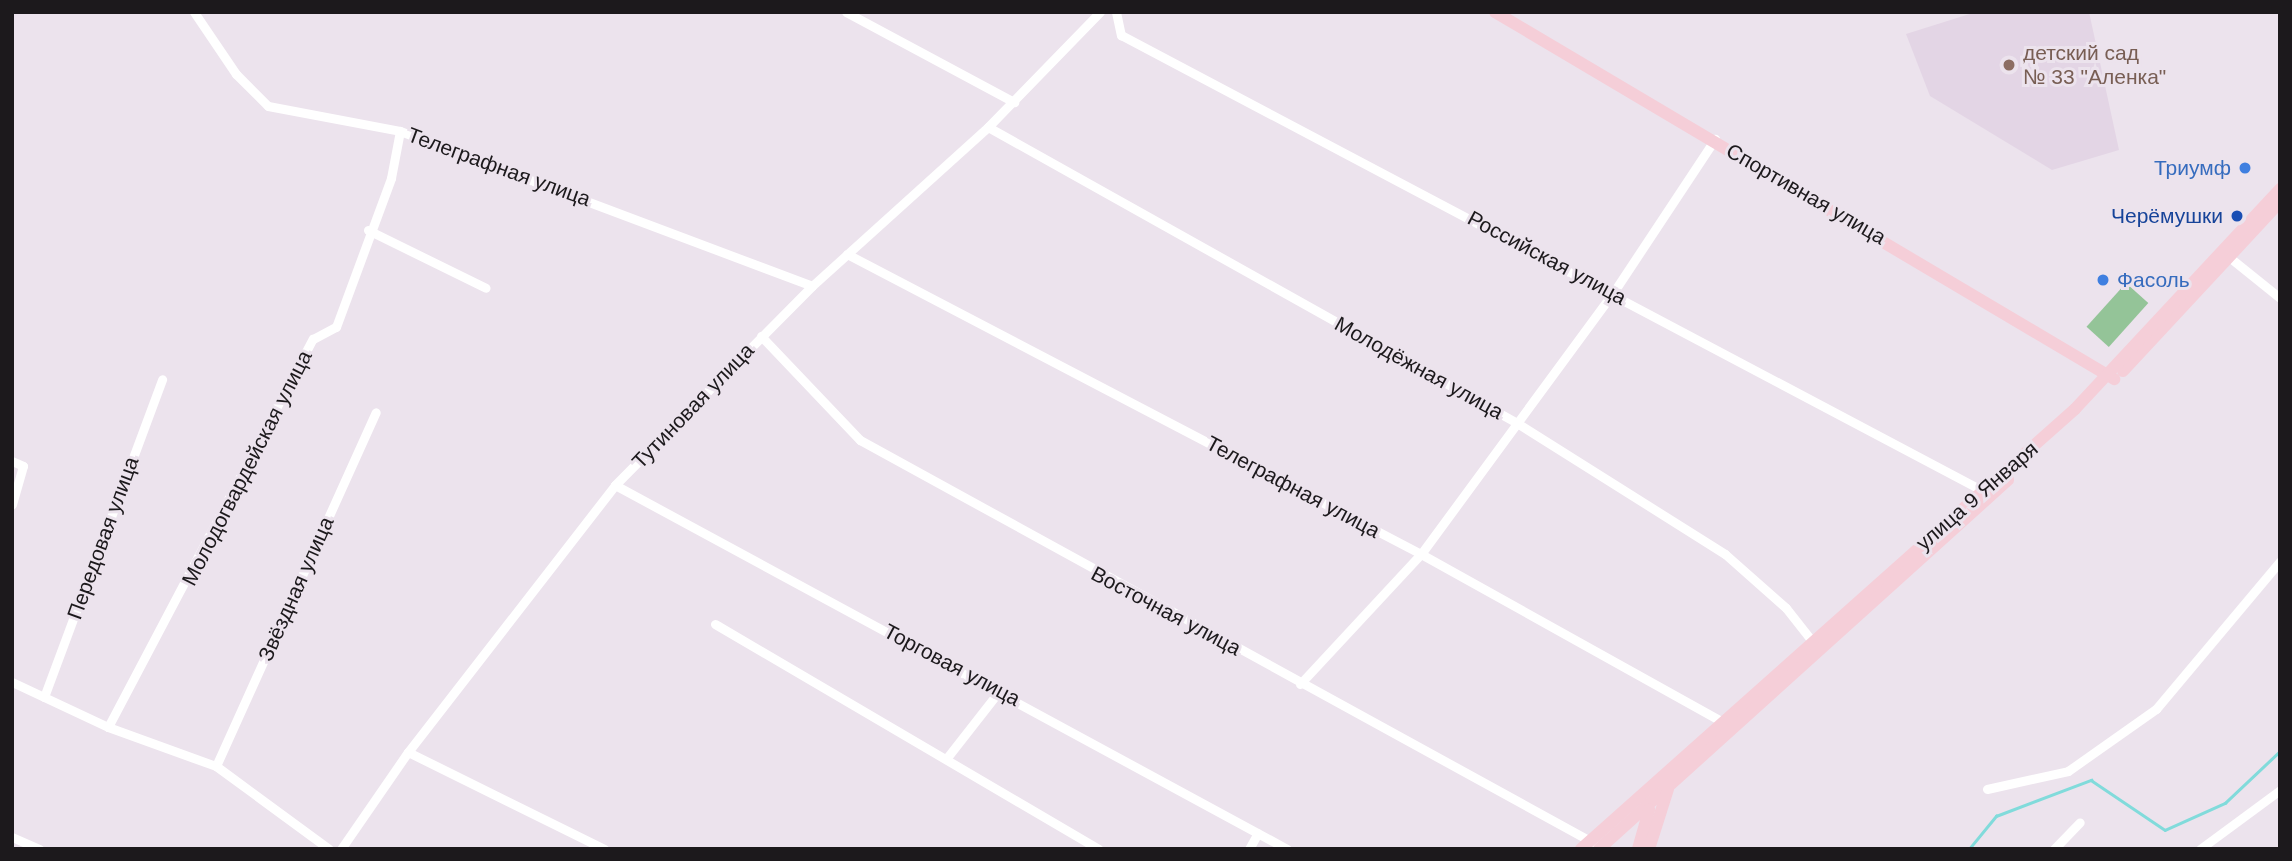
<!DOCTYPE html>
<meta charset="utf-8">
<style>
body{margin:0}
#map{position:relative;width:2292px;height:861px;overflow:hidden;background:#ece3ed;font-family:Helvetica,sans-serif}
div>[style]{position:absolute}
.built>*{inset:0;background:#e3d5e5}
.green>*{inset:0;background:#94c498;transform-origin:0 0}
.stream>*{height:2.5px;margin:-1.25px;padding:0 1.25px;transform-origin:1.25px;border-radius:1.25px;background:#81dbdb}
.street>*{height:9px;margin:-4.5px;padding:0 4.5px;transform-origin:4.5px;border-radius:4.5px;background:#fff}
.secondary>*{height:12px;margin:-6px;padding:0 6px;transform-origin:6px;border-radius:6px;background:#f5ced8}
.dots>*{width:19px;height:19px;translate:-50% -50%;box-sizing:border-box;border:4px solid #ece3ed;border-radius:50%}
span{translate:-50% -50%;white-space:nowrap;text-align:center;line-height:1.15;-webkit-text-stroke:6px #ece3ed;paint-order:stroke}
.education-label{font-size:21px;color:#785e54}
.left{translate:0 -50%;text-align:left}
.street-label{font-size:21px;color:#1c191c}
.shop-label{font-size:21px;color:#366cbe}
.right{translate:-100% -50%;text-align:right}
.transit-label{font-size:21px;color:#164399}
.frame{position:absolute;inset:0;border:14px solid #1c191c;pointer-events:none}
</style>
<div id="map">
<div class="built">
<div style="clip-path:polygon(1976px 12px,2089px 12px,2119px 150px,2052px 170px,1930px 96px,1906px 34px)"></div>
</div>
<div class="green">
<div style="left:2126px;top:283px;width:30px;height:59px;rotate:42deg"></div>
</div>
<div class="stream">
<div style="left:1969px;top:849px;width:43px;rotate:-50.7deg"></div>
<div style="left:1996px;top:816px;width:102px;rotate:-20.8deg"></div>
<div style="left:2091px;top:780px;width:89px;rotate:34deg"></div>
<div style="left:2165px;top:830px;width:66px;rotate:-24.2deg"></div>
<div style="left:2225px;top:803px;width:76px;rotate:-43.4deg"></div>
</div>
<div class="street">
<div style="left:194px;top:12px;width:75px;rotate:55.9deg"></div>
<div style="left:236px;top:74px;width:45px;rotate:45deg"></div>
<div style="left:268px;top:106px;width:134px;rotate:10.7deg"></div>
<div style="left:400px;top:131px;width:440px;rotate:20.6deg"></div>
<div style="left:846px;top:12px;width:191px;rotate:28.2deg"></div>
<div style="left:1116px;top:12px;width:24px;rotate:78deg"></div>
<div style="left:1121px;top:35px;width:980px;rotate:27.87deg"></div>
<div style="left:988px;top:127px;width:606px;rotate:29.23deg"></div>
<div style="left:1517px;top:423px;width:246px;rotate:32.2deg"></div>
<div style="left:1725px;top:554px;width:81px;rotate:41.5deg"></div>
<div style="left:1786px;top:608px;width:48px;rotate:51.7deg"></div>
<div style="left:368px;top:230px;width:131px;rotate:26.2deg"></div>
<div style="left:847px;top:254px;width:648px;rotate:27.59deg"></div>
<div style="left:1421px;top:554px;width:351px;rotate:29.1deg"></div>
<div style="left:2229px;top:257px;width:65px;rotate:38.8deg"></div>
<div style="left:761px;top:336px;width:144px;rotate:46.4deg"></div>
<div style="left:860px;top:440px;width:837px;rotate:28.77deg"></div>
<div style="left:12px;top:461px;width:12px;rotate:24deg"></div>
<div style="left:23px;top:466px;width:40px;rotate:106deg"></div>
<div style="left:615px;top:485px;width:764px;rotate:28.44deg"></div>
<div style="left:715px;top:624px;width:445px;rotate:30.4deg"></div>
<div style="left:12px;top:682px;width:106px;rotate:25.1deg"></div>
<div style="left:108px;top:727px;width:115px;rotate:19.9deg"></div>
<div style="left:216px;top:766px;width:140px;rotate:36.3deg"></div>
<div style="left:1300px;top:684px;width:178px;rotate:-47.1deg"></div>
<div style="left:1421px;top:554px;width:324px;rotate:-53.7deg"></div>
<div style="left:1613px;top:293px;width:185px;rotate:-56.5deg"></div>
<div style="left:44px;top:697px;width:339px;rotate:-69.6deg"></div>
<div style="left:108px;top:727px;width:439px;rotate:-62.2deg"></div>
<div style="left:313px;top:339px;width:26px;rotate:-28deg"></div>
<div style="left:336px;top:327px;width:159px;rotate:-69.7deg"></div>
<div style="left:391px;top:178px;width:48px;rotate:-79.2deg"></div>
<div style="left:408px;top:752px;width:219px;rotate:26.3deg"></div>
<div style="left:946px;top:759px;width:88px;rotate:-52deg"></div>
<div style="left:216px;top:766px;width:388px;rotate:-65.7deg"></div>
<div style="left:1987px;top:789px;width:83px;rotate:-12.5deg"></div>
<div style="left:2068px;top:771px;width:108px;rotate:-35.2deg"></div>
<div style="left:2156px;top:709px;width:193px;rotate:-50deg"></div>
<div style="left:12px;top:837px;width:30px;rotate:24deg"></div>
<div style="left:341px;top:849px;width:118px;rotate:-55.4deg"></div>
<div style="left:408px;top:752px;width:338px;rotate:-52.2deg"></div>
<div style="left:615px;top:485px;width:280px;rotate:-45.3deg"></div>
<div style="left:812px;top:286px;width:237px;rotate:-42.1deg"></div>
<div style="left:988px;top:127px;width:161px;rotate:-45.8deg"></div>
<div style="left:1249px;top:849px;width:18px;rotate:-61deg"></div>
<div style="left:2054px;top:849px;width:37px;rotate:-46deg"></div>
<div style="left:2200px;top:849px;width:99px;rotate:-36.4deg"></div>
</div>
<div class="secondary">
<div style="left:1495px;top:12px;width:720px;rotate:30.66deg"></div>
<div style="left:2123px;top:371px;width:231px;rotate:-47.1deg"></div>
<div style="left:1581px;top:849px;width:662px;rotate:-41.69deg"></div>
<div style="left:2075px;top:409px;width:301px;rotate:-47deg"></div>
<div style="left:1599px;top:849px;width:551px;rotate:-42.06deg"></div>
<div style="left:1638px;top:849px;width:41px;rotate:-74.2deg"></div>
<div style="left:1649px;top:849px;width:63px;rotate:-72.4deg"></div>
</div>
<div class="dots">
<div style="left:2009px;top:65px;background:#8d6e63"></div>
<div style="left:2245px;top:168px;background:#3f7fe0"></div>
<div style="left:2237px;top:216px;background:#1a4fb4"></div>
<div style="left:2103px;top:280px;background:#3f7fe0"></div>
</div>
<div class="education-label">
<span class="left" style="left:2023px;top:65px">детский сад<br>№ 33 "Аленка"</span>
</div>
<div class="street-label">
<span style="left:499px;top:167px;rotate:20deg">Телеграфная улица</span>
<span style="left:1806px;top:194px;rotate:30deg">Спортивная улица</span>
<span style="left:1547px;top:258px;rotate:28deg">Российская улица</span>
<span style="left:1419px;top:368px;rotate:29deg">Молодёжная улица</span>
<span style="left:693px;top:406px;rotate:-46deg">Тутиновая улица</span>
<span style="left:247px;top:468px;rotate:-63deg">Молодогвардейская улица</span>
<span style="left:1293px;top:487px;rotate:28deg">Телеграфная улица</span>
<span style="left:1977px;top:496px;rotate:-41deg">улица 9 Января</span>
<span style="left:103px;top:538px;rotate:-70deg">Передовая улица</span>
<span style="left:296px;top:589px;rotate:-66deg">Звёздная улица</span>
<span style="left:1166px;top:611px;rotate:28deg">Восточная улица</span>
<span style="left:952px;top:665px;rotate:28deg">Торговая улица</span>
</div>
<div class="shop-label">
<span class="right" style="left:2231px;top:168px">Триумф</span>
<span class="left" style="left:2117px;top:280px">Фасоль</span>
</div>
<div class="transit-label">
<span class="right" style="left:2223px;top:216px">Черёмушки</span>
</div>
<div class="frame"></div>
</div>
